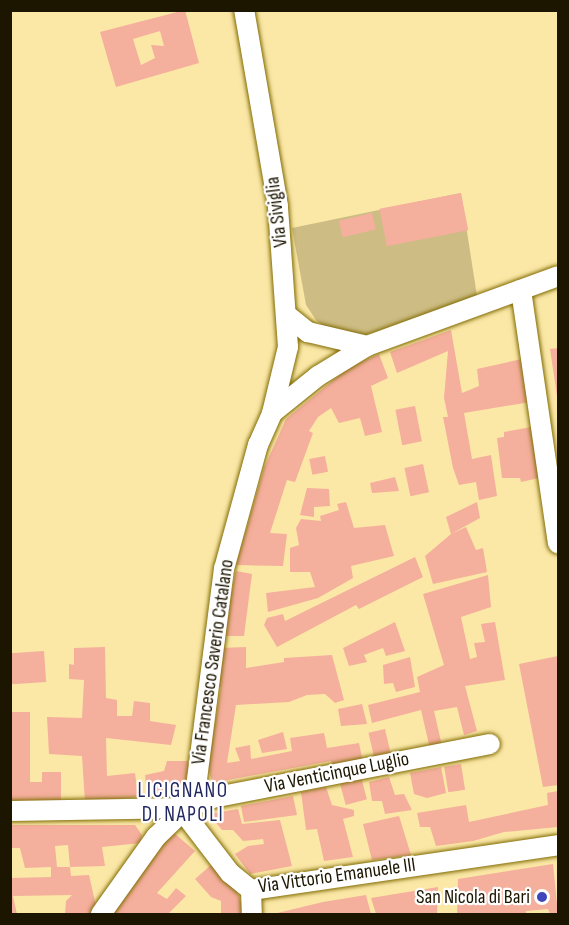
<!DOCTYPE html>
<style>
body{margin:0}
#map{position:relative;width:569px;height:925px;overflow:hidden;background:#fbe8a6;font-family:"Sofia Sans Condensed",sans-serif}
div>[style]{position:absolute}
.green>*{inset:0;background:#cdbd84}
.building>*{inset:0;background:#f5af9d;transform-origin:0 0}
.roads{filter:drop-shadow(0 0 2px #816b03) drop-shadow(0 0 2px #816b03)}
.minor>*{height:20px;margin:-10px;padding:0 10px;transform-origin:10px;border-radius:10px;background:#fff}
.dots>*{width:16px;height:16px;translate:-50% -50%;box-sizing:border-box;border:3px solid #fff;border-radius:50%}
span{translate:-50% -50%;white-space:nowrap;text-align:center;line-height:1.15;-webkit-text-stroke:4.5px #fff;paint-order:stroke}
.street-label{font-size:20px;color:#1c1500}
.poi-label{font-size:20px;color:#1c1500}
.right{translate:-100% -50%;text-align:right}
.neighbourhood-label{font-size:21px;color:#212760;letter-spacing:1.5px}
.frame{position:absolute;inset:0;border:12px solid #1c1500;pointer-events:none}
</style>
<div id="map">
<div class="green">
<div style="clip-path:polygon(461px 193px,477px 296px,366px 335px,325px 327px,316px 320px,306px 305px,292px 228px)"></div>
</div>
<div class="building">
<div style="clip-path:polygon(evenodd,185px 10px,199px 63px,116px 87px,100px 32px,185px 10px,160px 31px,164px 46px,151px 45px,155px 58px,141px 65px,133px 39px,160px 31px)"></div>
<div style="left:461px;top:193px;width:38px;height:83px;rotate:79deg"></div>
<div style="left:372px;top:213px;width:17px;height:34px;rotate:77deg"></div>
<div style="clip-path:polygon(451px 330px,462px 393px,479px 386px,477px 369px,522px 359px,530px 402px,464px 413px,472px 459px,491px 455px,497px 496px,479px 500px,476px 482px,459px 485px,453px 468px,443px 417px,448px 417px,444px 398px,448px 351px,397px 373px,390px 352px)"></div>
<div style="clip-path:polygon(558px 348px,558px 396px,557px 396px,550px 349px)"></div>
<div style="clip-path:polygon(379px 354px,388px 378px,371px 386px,382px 432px,365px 436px,360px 418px,339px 423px,331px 408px,318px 417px,309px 431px,313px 433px,295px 482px,287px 480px,270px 533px,287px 534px,283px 566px,236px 565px,264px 468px,286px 419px,348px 368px)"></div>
<div style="left:415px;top:406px;width:36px;height:20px;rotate:79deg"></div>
<div style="clip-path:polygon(531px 427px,539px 478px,521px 482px,520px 478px,502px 478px,497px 438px,504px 437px,504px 432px)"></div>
<div style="left:325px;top:456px;width:16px;height:16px;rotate:79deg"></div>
<div style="left:423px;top:464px;width:29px;height:19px;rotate:78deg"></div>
<div style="clip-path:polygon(395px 477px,399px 491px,372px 493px,370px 483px)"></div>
<div style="clip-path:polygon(307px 488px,329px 489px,330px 506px,314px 507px,314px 517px,300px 515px)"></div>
<div style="clip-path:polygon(346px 502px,354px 528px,385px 525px,394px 556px,351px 566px,353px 578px,318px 598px,268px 612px,266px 593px,315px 587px,310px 572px,290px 572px,290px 548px,299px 545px,296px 528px,301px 519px,321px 521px,320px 516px,339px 510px,337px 504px)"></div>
<div style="clip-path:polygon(477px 502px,480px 518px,451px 534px,466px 527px,476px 550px,483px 548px,487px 572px,433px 584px,425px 556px,451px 534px,446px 517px)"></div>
<div style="clip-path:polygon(415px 557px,423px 577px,359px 609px,356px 605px,277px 647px,264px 625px,267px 618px,283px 614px,285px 621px)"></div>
<div style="clip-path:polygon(236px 571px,252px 574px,244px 636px,222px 636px)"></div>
<div style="clip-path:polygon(488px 575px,491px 607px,461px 617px,470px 659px,477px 657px,474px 643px,485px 642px,481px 624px,495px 622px,505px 680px,465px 686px,477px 731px,464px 735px,457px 707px,434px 711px,442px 746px,430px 749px,421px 710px,372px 723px,368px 705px,420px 692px,417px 677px,444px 665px,423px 594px)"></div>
<div style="clip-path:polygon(395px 622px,405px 651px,386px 656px,383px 648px,364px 655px,367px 662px,349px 666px,343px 648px)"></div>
<div style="clip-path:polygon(105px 647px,106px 698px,117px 700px,117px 716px,132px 716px,134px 701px,150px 703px,150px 721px,176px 725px,171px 745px,106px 738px,107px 776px,135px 773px,138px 797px,85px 802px,82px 756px,49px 754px,47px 717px,82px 718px,84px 680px,69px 679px,69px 664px,74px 665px,74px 648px)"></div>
<div style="clip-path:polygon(246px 647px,246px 668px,284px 662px,284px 658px,332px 655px,344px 700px,335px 703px,325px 694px,307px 695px,289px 702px,236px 705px,227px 763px,240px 761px,235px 748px,250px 745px,251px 759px,292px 751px,290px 738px,324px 733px,327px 748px,359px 743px,363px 762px,333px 767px,331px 761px,212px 783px,208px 766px,221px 687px,217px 686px,220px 648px)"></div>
<div style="left:44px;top:651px;width:31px;height:34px;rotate:86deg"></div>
<div style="clip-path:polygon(558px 656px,558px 785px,543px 787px,519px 664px)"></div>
<div style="clip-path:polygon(410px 657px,415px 687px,396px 692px,393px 683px,384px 684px,383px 665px)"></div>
<div style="clip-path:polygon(362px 704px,367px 724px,341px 726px,338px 709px)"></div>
<div style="clip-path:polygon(10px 712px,30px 712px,30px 782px,42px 782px,42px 772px,61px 772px,61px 801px,10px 801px)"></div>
<div style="left:385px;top:729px;width:28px;height:17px;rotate:77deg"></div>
<div style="clip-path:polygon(283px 732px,287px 749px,262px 753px,258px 740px)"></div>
<div style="clip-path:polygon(167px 761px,189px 761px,185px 792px,147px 795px,145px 775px,164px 771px)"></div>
<div style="left:461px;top:764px;width:26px;height:17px;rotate:81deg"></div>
<div style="clip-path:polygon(441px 767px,446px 793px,427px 798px,414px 794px,410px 773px)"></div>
<div style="left:361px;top:777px;width:23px;height:22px;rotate:75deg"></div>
<div style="clip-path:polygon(389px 777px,395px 795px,404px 794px,412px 810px,385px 814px,382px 801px,372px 801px,369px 782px)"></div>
<div style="clip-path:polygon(326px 787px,332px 805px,354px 810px,354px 816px,343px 819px,353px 857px,324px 861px,317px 829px,306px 830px,301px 792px)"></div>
<div style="clip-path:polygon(558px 791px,558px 827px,504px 832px,473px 841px,436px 846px,430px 827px,420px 827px,417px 813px,466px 805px,469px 822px,548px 805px,547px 793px)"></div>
<div style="clip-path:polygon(293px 796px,297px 815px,244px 822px,241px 806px)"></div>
<div style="clip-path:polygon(238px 809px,242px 824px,280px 820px,292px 866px,250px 874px,235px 854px,248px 846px,264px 844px,263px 839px,243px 841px,233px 830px,222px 830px,209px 814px)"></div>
<div style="clip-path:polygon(399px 816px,411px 855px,372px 860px,363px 824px)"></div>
<div style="clip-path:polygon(10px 825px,135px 825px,142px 835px,141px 843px,102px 847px,105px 866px,70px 867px,68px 845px,55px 846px,57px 867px,70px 867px,71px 876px,89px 875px,96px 906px,90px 914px,65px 914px,66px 901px,72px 895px,13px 896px,17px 914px,10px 914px,10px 878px,51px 877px,51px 867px,25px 868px,20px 848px,10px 848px)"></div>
<div style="clip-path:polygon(173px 832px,195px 851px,157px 893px,167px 899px,176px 888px,186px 896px,168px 914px,112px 914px)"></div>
<div style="clip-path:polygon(553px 864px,558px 914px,550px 914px,548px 909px,526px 911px,526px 914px,457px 914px,458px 879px)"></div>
<div style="clip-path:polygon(211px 865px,235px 888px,246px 914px,221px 914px,221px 901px,211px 897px,195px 879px)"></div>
<div style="clip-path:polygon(438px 887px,437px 914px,376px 914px,371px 898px)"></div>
<div style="clip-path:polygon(366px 895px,371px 914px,273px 914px,323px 902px)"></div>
</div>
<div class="roads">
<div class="minor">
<div style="left:521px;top:290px;width:256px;rotate:81.7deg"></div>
<div style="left:288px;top:316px;width:26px;rotate:39deg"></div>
<div style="left:308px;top:332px;width:61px;rotate:13.3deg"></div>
<div style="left:272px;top:413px;width:59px;rotate:-38.8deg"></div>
<div style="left:318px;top:376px;width:57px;rotate:-31.5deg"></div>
<div style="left:367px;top:346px;width:203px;rotate:-20.1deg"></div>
<div style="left:186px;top:808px;width:9px;rotate:84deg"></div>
<div style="left:187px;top:817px;width:71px;rotate:52.5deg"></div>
<div style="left:230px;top:873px;width:27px;rotate:39deg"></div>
<div style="left:251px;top:890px;width:310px;rotate:-8.3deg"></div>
<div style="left:10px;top:811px;width:176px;rotate:-1deg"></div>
<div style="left:186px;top:808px;width:28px;rotate:-21deg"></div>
<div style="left:212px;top:798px;width:283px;rotate:-11deg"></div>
<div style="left:251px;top:890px;width:24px;rotate:88deg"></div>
<div style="left:101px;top:914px;width:95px;rotate:-54.5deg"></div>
<div style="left:156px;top:837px;width:42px;rotate:-44deg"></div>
<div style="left:186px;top:808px;width:23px;rotate:-65deg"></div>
<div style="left:196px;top:787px;width:220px;rotate:-82.7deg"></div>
<div style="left:224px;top:569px;width:129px;rotate:-74.7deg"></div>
<div style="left:258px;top:445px;width:35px;rotate:-66deg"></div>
<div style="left:272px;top:413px;width:68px;rotate:-76.4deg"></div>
<div style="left:288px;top:347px;width:141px;rotate:-94.1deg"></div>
<div style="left:278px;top:206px;width:199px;rotate:-99.8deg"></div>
</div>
</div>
<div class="dots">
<div style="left:542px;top:897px;background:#3f45ba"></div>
</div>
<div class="street-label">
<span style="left:277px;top:212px;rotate:-97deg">Via Siviglia</span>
<span style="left:213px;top:662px;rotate:-82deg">Via Francesco Saverio Catalano</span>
<span style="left:337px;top:773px;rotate:-11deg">Via Venticinque Luglio</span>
<span style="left:337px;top:876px;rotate:-8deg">Via Vittorio Emanuele III</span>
</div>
<div class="poi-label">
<span class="right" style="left:530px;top:897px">San Nicola di Bari</span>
</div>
<div class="neighbourhood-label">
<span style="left:183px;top:803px">LICIGNANO<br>DI NAPOLI</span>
</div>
<div class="frame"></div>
</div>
